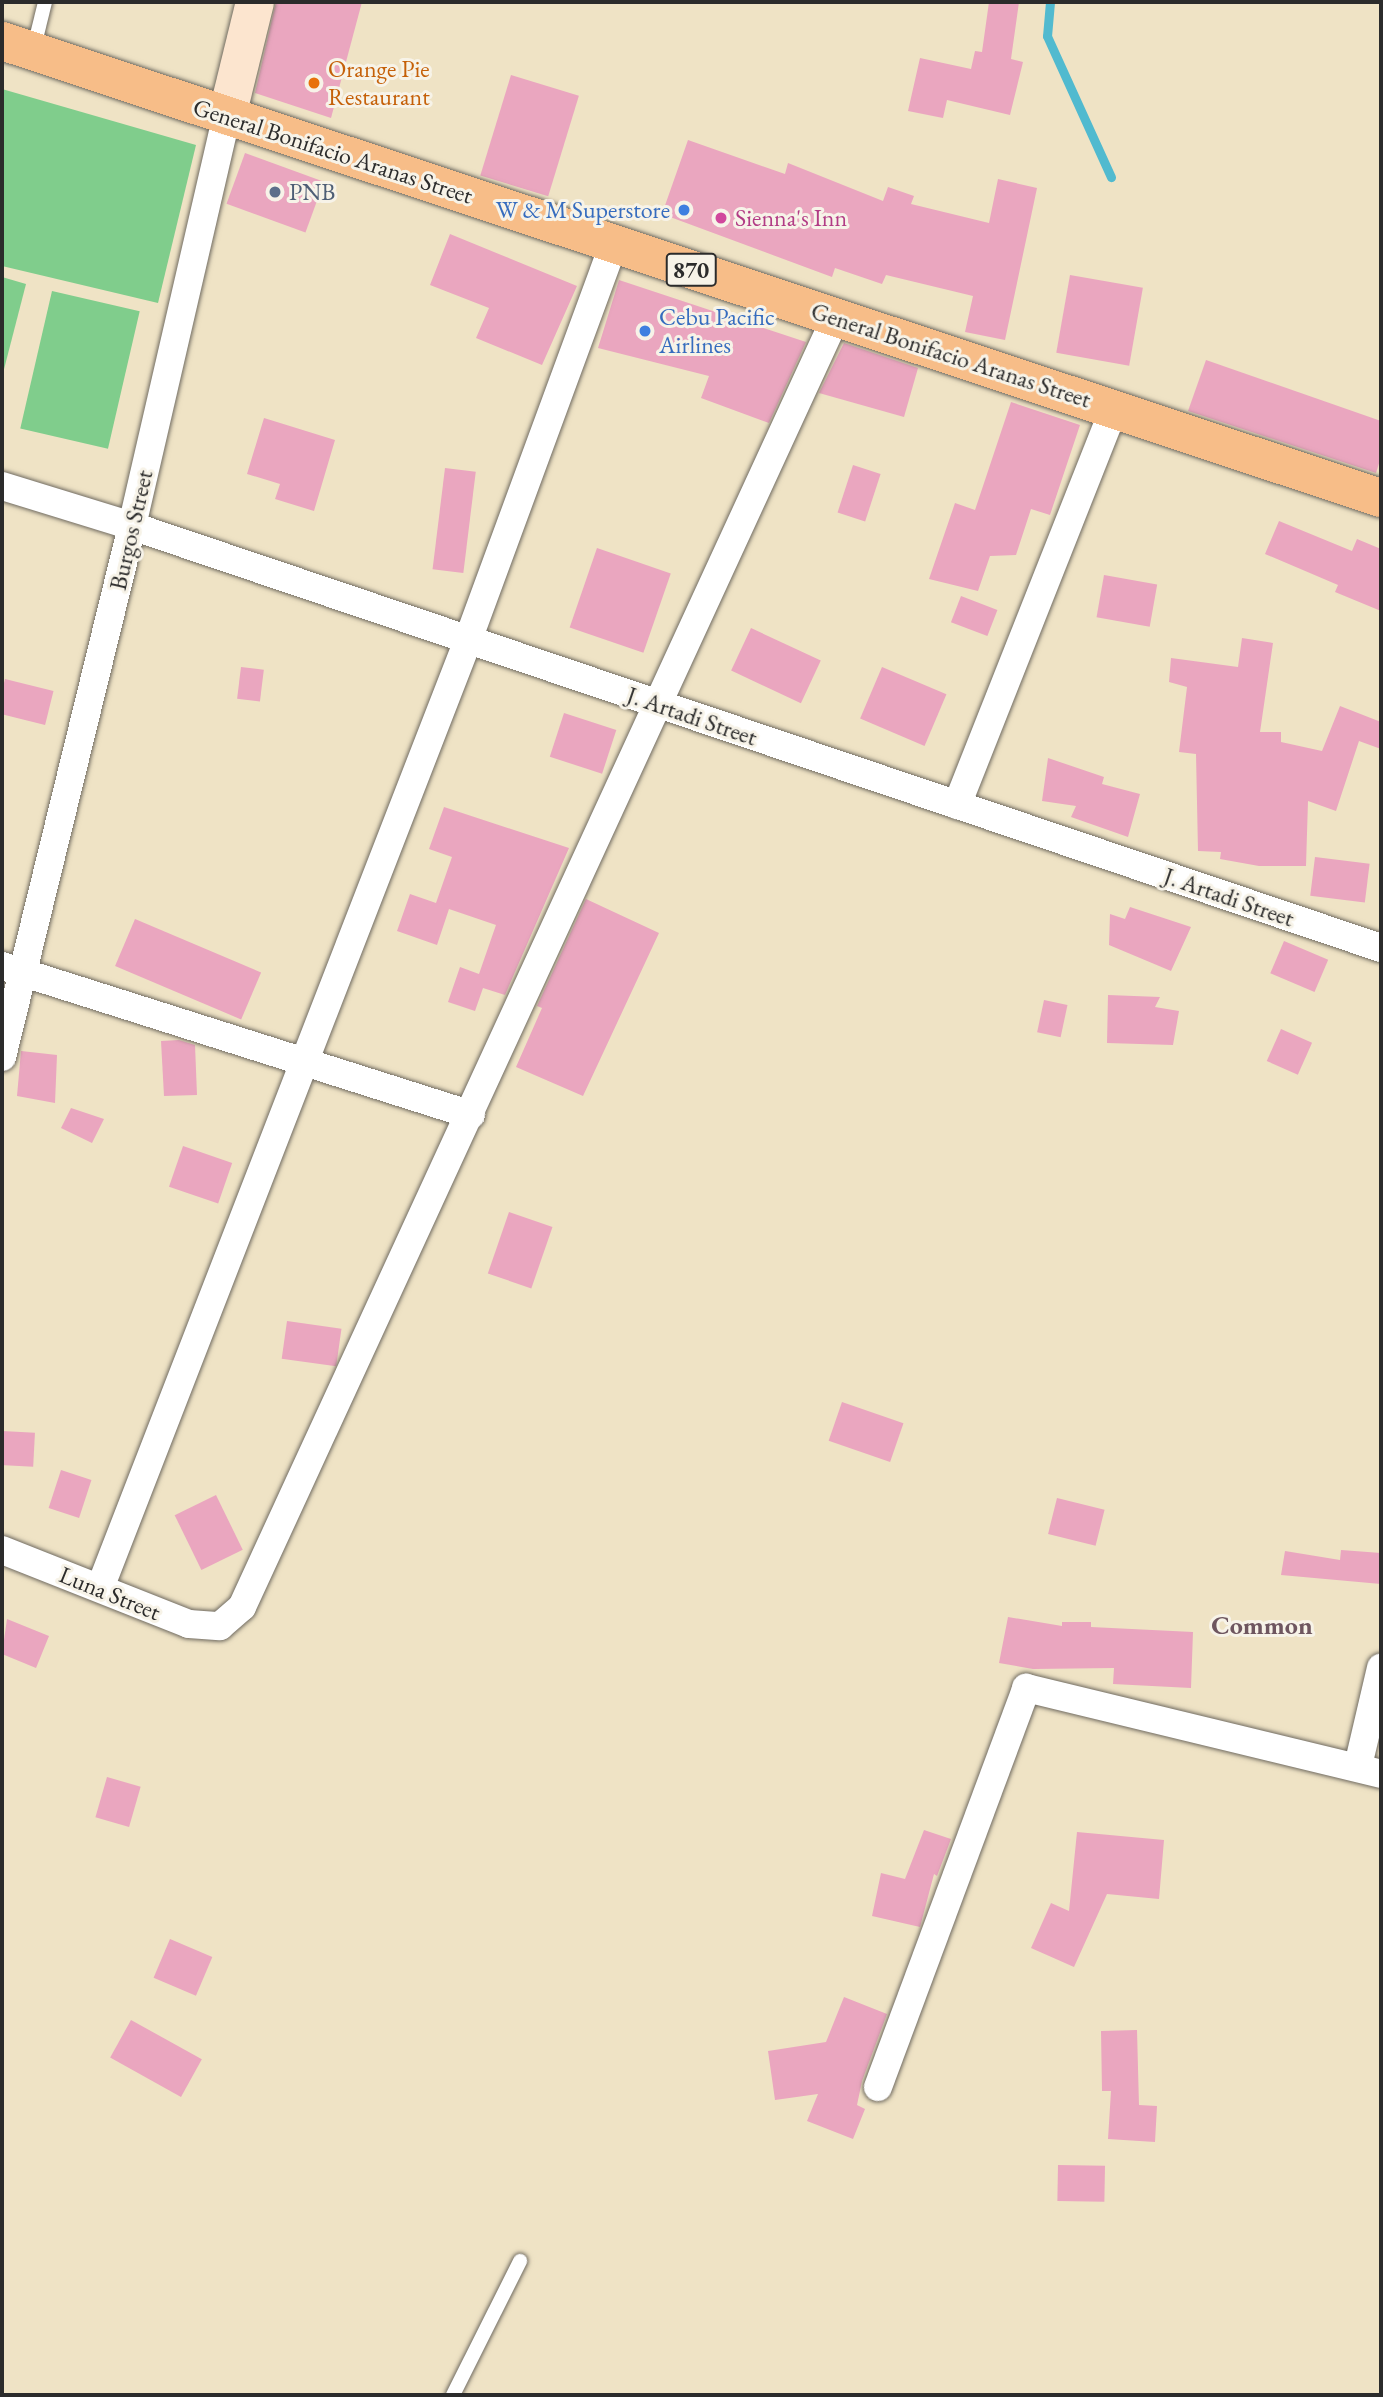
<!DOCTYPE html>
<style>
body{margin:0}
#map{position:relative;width:1383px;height:2397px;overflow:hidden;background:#efe3c5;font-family:"EB Garamond",serif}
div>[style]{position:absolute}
.green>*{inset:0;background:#80cd8c;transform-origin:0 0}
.stream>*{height:9px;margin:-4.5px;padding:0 4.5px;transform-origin:4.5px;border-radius:4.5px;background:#51bacf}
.building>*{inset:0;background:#eaa6bf;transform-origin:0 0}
.roads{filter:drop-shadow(0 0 2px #706b61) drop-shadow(0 0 2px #706b61)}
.lane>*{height:14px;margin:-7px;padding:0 7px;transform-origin:7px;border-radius:7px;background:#fff}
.street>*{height:28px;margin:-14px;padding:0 14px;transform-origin:14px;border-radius:14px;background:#fff}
.secondary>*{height:38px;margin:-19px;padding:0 19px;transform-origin:19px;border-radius:19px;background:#fce5cf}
.primary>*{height:38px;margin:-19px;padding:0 19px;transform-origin:19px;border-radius:19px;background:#f7bd88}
.dots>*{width:19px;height:19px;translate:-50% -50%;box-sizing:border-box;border:4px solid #f7f3e8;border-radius:50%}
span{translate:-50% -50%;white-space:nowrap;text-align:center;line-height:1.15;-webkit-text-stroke:6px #f7f3e8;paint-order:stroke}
.shield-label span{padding:2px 5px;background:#f7f3e8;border:2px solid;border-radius:5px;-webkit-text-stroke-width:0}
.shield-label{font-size:23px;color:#2b2b2b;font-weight:700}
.food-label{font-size:24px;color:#c56008}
.left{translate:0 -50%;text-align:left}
.street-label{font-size:24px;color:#2b2b2b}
.service-label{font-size:24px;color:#4e5e75}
.shop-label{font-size:24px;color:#366cbe}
.right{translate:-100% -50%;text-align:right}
.hotel-label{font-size:24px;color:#b23c85}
.neighbourhood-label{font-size:26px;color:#6e565f;font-weight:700}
.frame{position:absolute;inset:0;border:4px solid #2b2b2b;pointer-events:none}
</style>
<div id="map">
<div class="green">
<div style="clip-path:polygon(2px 89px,196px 145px,158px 303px,2px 266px)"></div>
<div style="clip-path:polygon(2px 277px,26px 284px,2px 377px)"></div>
<div style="left:52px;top:291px;width:90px;height:141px;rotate:13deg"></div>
</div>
<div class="stream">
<div style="left:1050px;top:2px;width:34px;rotate:95deg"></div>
<div style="left:1047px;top:36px;width:155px;rotate:65.6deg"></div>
</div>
<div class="building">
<div style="clip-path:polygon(276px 2px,362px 2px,331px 118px,255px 93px)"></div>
<div style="clip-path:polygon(989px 2px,1019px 2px,1011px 59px,1023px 62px,1010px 115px,947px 100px,943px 118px,908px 111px,920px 58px,971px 69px,975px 51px,982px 52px)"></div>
<div style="left:511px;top:75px;width:71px;height:105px;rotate:17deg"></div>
<div style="clip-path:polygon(688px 140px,785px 174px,788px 163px,883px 201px,888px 187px,914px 196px,911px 204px,989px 223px,998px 179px,1037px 188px,1005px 340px,965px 332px,973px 296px,886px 275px,882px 284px,835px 268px,832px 277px,662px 214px)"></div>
<div style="left:245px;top:153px;width:84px;height:54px;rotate:20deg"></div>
<div style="clip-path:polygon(450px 234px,577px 286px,542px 365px,476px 338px,489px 308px,430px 285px)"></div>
<div style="left:1070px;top:275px;width:74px;height:79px;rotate:10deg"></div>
<div style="clip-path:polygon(619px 280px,806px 342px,769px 423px,701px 398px,709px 376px,598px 348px)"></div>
<div style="clip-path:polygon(844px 343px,918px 368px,904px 417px,819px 393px)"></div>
<div style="clip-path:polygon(1206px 360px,1381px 421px,1381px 457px,1376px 473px,1188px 411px)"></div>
<div style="clip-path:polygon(1011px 402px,1080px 425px,1050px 515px,1031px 509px,1016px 555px,990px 556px,978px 591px,929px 579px,955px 503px,975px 510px)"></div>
<div style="clip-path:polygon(264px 418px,335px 440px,314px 511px,275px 499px,280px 484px,247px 474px)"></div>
<div style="left:853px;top:465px;width:29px;height:50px;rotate:18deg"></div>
<div style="left:445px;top:468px;width:31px;height:102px;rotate:7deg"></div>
<div style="clip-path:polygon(1279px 521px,1352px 551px,1357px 539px,1381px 549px,1381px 611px,1335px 592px,1338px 585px,1265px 554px)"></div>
<div style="left:597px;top:548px;width:78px;height:84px;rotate:19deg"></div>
<div style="left:1104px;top:575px;width:54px;height:43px;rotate:10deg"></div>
<div style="left:961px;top:596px;width:39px;height:28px;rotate:21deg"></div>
<div style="left:751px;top:628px;width:77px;height:47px;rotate:25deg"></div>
<div style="clip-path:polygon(1242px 638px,1273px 643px,1260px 732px,1281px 732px,1281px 742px,1322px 751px,1340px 706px,1381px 722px,1381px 749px,1359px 741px,1336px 811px,1308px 801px,1306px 866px,1259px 866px,1220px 859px,1221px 852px,1198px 851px,1196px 754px,1179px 752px,1187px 687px,1169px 682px,1171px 658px,1238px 667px)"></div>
<div style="left:241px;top:667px;width:23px;height:32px;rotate:7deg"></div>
<div style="left:882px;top:667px;width:70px;height:56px;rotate:23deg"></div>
<div style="left:5px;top:679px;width:50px;height:35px;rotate:14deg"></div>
<div style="left:564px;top:713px;width:55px;height:46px;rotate:18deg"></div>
<div style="clip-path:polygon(1048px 758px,1104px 777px,1102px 784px,1140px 794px,1128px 837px,1071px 817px,1076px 806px,1042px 801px)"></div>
<div style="clip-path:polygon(444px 807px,569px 848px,505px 995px,483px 988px,475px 1011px,448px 1002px,460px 967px,479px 974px,496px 925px,449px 909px,437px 945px,397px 931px,410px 894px,436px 903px,452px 857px,429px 849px)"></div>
<div style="left:1315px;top:857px;width:55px;height:39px;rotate:7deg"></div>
<div style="clip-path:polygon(586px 899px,659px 933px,583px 1096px,516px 1067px,542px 1008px,537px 1006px)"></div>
<div style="clip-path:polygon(1130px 907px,1191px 927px,1171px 971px,1109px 945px,1110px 914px,1125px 919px)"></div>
<div style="left:135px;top:919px;width:137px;height:51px;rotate:23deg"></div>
<div style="left:1284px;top:941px;width:48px;height:35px;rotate:23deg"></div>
<div style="clip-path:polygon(1108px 995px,1160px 997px,1155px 1007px,1179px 1011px,1173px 1045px,1107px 1043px)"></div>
<div style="left:1044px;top:1000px;width:24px;height:33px;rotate:12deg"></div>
<div style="left:1281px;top:1029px;width:34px;height:35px;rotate:24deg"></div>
<div style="clip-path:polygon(179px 1040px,195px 1045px,197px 1095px,164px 1096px,161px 1041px)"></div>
<div style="clip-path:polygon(21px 1051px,57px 1055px,55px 1103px,17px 1096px)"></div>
<div style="clip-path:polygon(71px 1108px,104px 1119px,92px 1143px,61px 1128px)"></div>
<div style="left:183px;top:1146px;width:52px;height:43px;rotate:19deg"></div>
<div style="left:509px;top:1212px;width:46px;height:65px;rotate:19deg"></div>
<div style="left:287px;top:1321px;width:55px;height:38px;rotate:8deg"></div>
<div style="left:842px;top:1402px;width:65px;height:41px;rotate:19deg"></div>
<div style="left:2px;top:1431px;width:33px;height:34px;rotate:3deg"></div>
<div style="left:61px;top:1470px;width:32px;height:40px;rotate:18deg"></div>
<div style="left:216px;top:1495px;width:61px;height:46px;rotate:64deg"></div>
<div style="left:1057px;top:1498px;width:49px;height:37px;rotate:14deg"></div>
<div style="clip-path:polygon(1341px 1550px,1381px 1553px,1381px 1584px,1281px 1575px,1285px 1551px,1340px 1560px)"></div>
<div style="clip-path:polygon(1008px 1617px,1062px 1626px,1062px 1622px,1091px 1622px,1091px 1627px,1193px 1632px,1191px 1688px,1113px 1684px,1114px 1668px,1033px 1669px,999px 1663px)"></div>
<div style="clip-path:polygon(7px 1619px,49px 1636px,36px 1668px,2px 1654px)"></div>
<div style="left:107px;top:1777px;width:35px;height:42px;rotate:16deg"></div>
<div style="clip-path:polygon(924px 1830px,951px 1839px,937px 1876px,934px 1874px,920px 1927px,872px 1916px,881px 1873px,905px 1879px)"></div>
<div style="clip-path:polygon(1077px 1832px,1164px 1840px,1159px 1899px,1107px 1894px,1074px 1967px,1031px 1948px,1051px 1903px,1069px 1911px)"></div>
<div style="left:170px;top:1939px;width:46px;height:42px;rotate:23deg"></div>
<div style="clip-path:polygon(844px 1997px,887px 2014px,862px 2081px,857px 2105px,865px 2109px,853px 2139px,807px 2121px,818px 2094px,775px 2100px,768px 2051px,826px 2042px)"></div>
<div style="left:131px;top:2020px;width:81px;height:43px;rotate:29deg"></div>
<div style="clip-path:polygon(1137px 2030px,1139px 2105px,1157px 2106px,1155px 2142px,1108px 2139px,1111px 2091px,1102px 2091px,1101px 2031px)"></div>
<div style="left:1058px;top:2165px;width:47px;height:36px;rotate:1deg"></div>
</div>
<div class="roads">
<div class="lane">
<div style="left:33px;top:51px;width:50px;rotate:-76.2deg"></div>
<div style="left:453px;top:2395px;width:150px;rotate:-63.4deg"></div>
</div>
<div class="street">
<div style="left:2px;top:486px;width:136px;rotate:17.1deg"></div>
<div style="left:132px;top:526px;width:1318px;rotate:18.67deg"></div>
<div style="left:957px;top:805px;width:425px;rotate:-68.4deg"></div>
<div style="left:2px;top:966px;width:492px;rotate:17.6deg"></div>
<div style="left:2px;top:1057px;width:547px;rotate:-76.24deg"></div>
<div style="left:132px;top:526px;width:421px;rotate:-77deg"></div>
<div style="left:2px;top:1550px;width:201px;rotate:21.6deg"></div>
<div style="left:189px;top:1624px;width:31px;rotate:4deg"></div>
<div style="left:220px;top:1626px;width:29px;rotate:-41deg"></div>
<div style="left:242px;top:1607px;width:1420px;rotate:-65.28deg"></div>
<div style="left:100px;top:1588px;width:1017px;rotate:-68.78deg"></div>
<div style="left:468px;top:640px;width:422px;rotate:-69.8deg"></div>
<div style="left:1358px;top:1766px;width:101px;rotate:-76.8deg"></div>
<div style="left:878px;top:2087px;width:426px;rotate:-69.6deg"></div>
<div style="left:1026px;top:1688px;width:365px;rotate:13.6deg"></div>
</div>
<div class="secondary">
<div style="left:227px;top:116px;width:117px;rotate:-76.2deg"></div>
</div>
<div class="primary">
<div style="left:2px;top:41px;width:1453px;rotate:18.34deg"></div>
</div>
</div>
<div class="dots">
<div style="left:314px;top:83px;background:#e8710a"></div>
<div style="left:275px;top:192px;background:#5c6f8a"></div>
<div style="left:684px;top:210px;background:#3f7fe0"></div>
<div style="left:721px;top:218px;background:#d1479c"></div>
<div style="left:645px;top:331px;background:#3f7fe0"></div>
</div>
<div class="shield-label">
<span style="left:691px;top:270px">870</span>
</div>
<div class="food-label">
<span class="left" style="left:328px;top:83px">Orange Pie<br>Restaurant</span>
</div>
<div class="street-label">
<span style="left:333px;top:151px;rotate:18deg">General Bonifacio Aranas Street</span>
<span style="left:951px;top:355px;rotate:18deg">General Bonifacio Aranas Street</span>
<span style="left:131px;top:530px;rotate:-77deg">Burgos Street</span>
<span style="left:692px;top:716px;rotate:19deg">J. Artadi Street</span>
<span style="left:1229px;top:897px;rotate:19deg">J. Artadi Street</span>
<span style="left:110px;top:1593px;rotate:22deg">Luna Street</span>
</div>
<div class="service-label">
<span class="left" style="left:289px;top:192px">PNB</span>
</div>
<div class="shop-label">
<span class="right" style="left:670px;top:210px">W &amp; M Superstore</span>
<span class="left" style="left:659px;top:331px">Cebu Pacific<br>Airlines</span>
</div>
<div class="hotel-label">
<span class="left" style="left:735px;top:218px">Sienna's Inn</span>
</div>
<div class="neighbourhood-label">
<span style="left:1262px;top:1626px">Common</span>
</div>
<div class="frame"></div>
</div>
